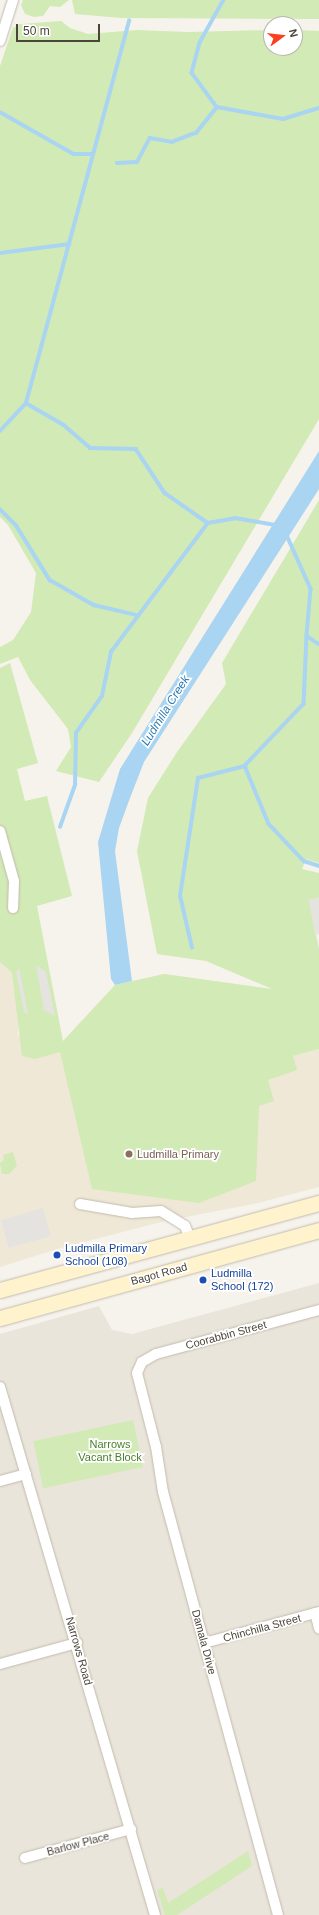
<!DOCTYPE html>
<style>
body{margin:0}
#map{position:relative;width:319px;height:1915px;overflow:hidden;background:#f6f3ec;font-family:Helvetica,sans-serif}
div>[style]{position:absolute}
.residential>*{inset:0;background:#eae5da}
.education>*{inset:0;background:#efe8d6}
.green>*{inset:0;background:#d2eab5;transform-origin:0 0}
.parking>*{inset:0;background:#e5e3e0;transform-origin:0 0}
.water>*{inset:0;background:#a9d4f2}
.stream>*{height:3.5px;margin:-1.75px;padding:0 1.75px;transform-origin:1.75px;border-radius:1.75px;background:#a9d4f2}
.roads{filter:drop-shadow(0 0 1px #c2bbae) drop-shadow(0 0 1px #c2bbae)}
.minor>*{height:10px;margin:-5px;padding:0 5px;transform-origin:5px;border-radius:5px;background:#fff}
.secondary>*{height:15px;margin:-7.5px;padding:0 7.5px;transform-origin:7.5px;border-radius:7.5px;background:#fff3cd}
.dots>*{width:11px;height:11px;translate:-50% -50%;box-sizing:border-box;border:2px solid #fff;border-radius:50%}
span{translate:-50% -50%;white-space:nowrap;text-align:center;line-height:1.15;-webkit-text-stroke:3.5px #fff;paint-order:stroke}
.education-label{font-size:11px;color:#785e54}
.left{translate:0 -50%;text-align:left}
.transit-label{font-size:11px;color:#164399}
.street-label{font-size:11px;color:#4b4439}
.park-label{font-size:11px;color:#4a7f2a}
.water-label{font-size:12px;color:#2e7ab2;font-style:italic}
.north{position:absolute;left:263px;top:16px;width:40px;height:40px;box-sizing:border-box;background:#fff;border:1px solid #b7b4b0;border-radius:50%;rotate:75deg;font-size:11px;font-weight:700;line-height:16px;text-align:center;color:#4b4439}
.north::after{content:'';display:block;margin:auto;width:14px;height:18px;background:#fc3f1d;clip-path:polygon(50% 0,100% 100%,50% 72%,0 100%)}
.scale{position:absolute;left:16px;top:24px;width:84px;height:18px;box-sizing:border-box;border:2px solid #4b4439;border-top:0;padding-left:5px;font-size:12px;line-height:14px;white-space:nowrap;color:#4b4439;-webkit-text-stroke:3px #fff;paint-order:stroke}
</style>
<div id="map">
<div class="residential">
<div style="clip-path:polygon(319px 1283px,319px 1915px,0 1915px,0 1334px,99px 1306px,112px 1330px,132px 1334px)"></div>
</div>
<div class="education">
<div style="clip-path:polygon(0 962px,12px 973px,19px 1012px,18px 1035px,59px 1052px,115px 985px,164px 974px,275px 990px,293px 1056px,319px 1049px,319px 1187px,258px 1203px,165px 1221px,61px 1248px,0 1267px)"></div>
</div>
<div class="green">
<div style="clip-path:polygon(23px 0,69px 0,60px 7px,50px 6px,43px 16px,34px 17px,25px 14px,21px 5px)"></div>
<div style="clip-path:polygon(72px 0,319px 0,319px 19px,121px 18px,75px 14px)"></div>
<div style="clip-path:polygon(61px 21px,70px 28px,88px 34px,137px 30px,188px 32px,271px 30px,271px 48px,295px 48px,295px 30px,319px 31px,319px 419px,132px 733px,99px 782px,56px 771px,71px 747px,68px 729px,30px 680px,18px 657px,0 664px,0 647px,13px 640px,31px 612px,36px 573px,8px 525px,0 517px,0 66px,13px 28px,20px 24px)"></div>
<div style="clip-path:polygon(319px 500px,319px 863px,306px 859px,302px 869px,319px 873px,319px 898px,309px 900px,319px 949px,319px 1049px,293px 1056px,297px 1070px,268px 1080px,274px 1101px,259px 1106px,256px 1181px,199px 1203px,92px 1189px,60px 1052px,35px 1059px,22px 1056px,12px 973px,0 962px,0 668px,10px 663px,38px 763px,17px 769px,25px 801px,47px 796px,72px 896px,37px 906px,63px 1041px,115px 985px,164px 974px,272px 989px,206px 961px,157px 954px,137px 851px,148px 798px,177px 752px,226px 684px,222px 663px)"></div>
<div style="clip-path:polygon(13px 1152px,17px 1166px,9px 1174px,2px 1174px,0 1163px,4px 1160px,3px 1155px)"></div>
<div style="left:133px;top:1420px;width:48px;height:102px;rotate:78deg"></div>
<div style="clip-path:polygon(248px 1851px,252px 1866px,177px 1915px,165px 1915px,157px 1890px,163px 1888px,168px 1903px)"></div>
</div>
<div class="parking">
<div style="clip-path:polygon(319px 898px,319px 934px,315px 935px,309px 900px)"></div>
<div style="clip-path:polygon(36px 965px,46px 972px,55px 1016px,44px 1010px)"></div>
<div style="clip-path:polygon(19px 968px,28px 1014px,24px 1012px,16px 972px)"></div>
<div style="left:43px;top:1208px;width:29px;height:44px;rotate:74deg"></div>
</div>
<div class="water">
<div style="clip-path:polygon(319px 451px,319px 489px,144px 762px,130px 798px,119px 828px,115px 851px,132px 981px,115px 985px,111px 979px,98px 842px,120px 769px)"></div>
</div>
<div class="stream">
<div style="left:224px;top:0;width:49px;rotate:119.2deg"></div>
<div style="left:200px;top:43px;width:31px;rotate:105deg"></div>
<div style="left:192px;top:73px;width:42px;rotate:53.7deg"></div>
<div style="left:217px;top:107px;width:67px;rotate:10.3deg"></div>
<div style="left:283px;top:119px;width:38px;rotate:-17deg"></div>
<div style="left:0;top:112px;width:85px;rotate:29.6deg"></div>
<div style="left:74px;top:154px;width:19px"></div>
<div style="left:117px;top:163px;width:20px;rotate:-3deg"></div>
<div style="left:137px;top:162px;width:27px;rotate:-62deg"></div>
<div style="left:150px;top:138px;width:22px;rotate:10deg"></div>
<div style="left:172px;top:142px;width:26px;rotate:-21deg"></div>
<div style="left:196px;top:133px;width:33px;rotate:-51deg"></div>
<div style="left:0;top:253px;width:70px;rotate:-7.4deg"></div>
<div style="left:26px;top:403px;width:44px;rotate:30.1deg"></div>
<div style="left:64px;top:425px;width:35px;rotate:41deg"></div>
<div style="left:90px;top:448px;width:46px;rotate:1.2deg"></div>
<div style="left:136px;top:449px;width:53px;rotate:56.6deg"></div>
<div style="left:165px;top:493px;width:52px;rotate:34.9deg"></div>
<div style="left:208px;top:523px;width:27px;rotate:-10deg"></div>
<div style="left:235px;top:518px;width:42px;rotate:9.7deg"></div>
<div style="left:0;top:431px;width:38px;rotate:-47deg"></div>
<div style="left:26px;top:403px;width:396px;rotate:-74.9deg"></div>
<div style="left:0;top:509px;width:23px;rotate:45deg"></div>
<div style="left:16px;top:525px;width:65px;rotate:58.3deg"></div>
<div style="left:50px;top:580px;width:51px;rotate:29.6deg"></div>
<div style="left:94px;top:605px;width:44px;rotate:13.1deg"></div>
<div style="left:286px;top:533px;width:61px;rotate:65.9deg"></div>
<div style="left:311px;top:589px;width:47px;rotate:94.9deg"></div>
<div style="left:307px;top:636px;width:14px;rotate:34deg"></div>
<div style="left:307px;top:636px;width:68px;rotate:92.5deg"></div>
<div style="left:304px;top:704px;width:86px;rotate:133.6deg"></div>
<div style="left:245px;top:766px;width:63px;rotate:67.5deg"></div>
<div style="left:269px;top:824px;width:51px;rotate:46.6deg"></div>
<div style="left:304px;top:861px;width:16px;rotate:18deg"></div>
<div style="left:60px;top:827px;width:45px;rotate:-70.3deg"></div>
<div style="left:75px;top:785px;width:52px;rotate:-88.9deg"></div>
<div style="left:76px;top:733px;width:45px;rotate:-54.9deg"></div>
<div style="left:102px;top:696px;width:45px;rotate:-78.4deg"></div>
<div style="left:111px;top:652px;width:161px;rotate:-53.1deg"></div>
<div style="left:192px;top:948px;width:53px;rotate:-103deg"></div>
<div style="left:180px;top:896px;width:119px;rotate:-81.3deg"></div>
<div style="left:198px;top:778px;width:49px;rotate:-14.3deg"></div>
</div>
<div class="roads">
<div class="minor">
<div style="left:0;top:41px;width:43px;rotate:-72.4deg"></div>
<div style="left:0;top:831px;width:52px;rotate:74.4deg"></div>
<div style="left:14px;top:881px;width:27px;rotate:92deg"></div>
<div style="left:80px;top:1204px;width:53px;rotate:9.8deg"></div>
<div style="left:132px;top:1213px;width:29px;rotate:-4deg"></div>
<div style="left:161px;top:1211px;width:28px;rotate:32deg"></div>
<div style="left:185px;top:1226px;width:13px;rotate:67deg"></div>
<div style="left:0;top:1387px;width:550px;rotate:73.64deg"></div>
<div style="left:0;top:1481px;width:27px;rotate:-15deg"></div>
<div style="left:315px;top:1613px;width:16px;rotate:75deg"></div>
<div style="left:204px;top:1643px;width:119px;rotate:-15.1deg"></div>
<div style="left:0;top:1664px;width:80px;rotate:-15.3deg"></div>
<div style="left:25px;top:1858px;width:110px;rotate:-15.3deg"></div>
<div style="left:278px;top:1915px;width:438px;rotate:-105.2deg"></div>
<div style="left:163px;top:1492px;width:46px;rotate:-98.8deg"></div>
<div style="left:156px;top:1447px;width:76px;rotate:-104.4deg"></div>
<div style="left:137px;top:1373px;width:12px;rotate:-66deg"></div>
<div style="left:142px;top:1362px;width:16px;rotate:-30deg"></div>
<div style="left:156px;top:1354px;width:169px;rotate:-15.1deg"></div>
</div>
<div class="secondary">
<div style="left:0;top:1290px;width:331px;rotate:-15.3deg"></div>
<div style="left:0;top:1318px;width:331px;rotate:-15.4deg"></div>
</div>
</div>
<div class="dots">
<div style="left:129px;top:1154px;background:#8d6e63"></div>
<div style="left:57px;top:1255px;background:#1a4fb4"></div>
<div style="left:203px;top:1280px;background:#1a4fb4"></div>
</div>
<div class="education-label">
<span class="left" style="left:137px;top:1154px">Ludmilla Primary</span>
</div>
<div class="transit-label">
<span class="left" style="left:65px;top:1255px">Ludmilla Primary<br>School (108)</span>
<span class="left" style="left:211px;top:1280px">Ludmilla<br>School (172)</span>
</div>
<div class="street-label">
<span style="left:159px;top:1274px;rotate:-15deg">Bagot Road</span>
<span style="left:226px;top:1335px;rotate:-15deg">Coorabbin Street</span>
<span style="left:262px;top:1628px;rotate:-15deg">Chinchilla Street</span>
<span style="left:204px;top:1642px;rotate:75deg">Damala Drive</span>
<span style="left:79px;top:1651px;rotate:74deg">Narrows Road</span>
<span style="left:78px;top:1844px;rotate:-15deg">Barlow Place</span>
</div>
<div class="park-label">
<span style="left:110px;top:1451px">Narrows<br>Vacant Block</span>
</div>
<div class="water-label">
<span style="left:166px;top:711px;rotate:-58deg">Ludmilla Creek</span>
</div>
<div class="north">N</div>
<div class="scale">50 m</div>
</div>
